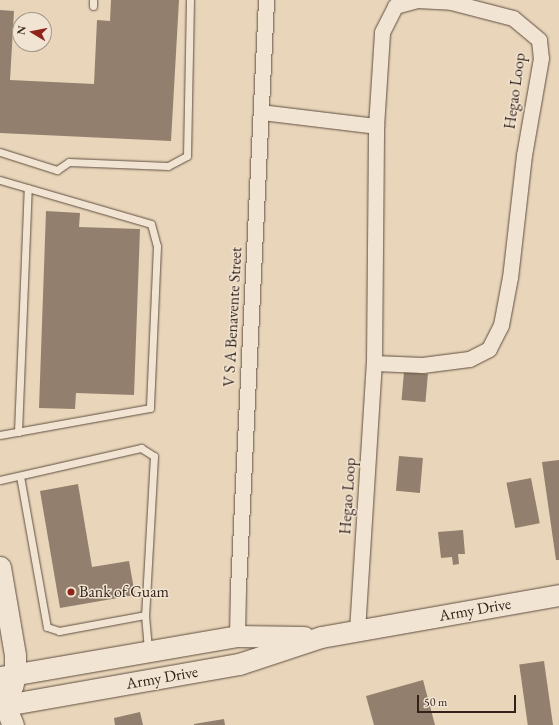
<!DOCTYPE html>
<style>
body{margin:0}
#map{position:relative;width:559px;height:725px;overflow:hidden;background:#e9d5b9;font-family:"EB Garamond",serif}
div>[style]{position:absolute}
.building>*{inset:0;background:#927f6d;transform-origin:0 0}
.roads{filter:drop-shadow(0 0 1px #604f42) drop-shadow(0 0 1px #604f42)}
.lane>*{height:7px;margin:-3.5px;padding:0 3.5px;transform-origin:3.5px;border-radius:3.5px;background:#f1e4d2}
.street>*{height:15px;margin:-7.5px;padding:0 7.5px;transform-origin:7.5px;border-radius:7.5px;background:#f1e4d2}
.secondary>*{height:21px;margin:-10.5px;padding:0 10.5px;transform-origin:10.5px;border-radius:10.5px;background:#f1e4d2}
.dots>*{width:11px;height:11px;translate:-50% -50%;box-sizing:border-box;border:2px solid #f1e4d2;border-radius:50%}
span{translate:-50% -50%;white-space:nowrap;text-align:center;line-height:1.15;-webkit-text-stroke:3px #f1e4d2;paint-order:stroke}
.street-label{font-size:16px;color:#33221a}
.poi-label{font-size:16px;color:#33221a}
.left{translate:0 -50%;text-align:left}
.north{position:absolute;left:12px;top:12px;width:40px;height:40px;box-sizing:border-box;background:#f1e4d2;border:1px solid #a59688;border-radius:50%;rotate:280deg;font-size:11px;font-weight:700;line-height:16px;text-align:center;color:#33221a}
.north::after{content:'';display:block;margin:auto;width:14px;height:18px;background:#8f2418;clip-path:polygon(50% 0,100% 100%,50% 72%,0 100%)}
.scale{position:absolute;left:417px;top:695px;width:99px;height:18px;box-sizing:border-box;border:2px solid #33221a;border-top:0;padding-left:5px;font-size:12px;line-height:14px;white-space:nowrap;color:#33221a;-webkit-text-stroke:3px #f1e4d2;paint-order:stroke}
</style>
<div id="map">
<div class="building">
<div style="clip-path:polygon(111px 0,179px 0,171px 141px,0 133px,0 10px,14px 11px,10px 80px,94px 84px,97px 20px,110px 21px)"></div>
<div style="clip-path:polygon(46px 211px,80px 213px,79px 227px,140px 229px,134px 395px,76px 393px,75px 409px,39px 408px)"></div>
<div style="left:404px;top:372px;width:24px;height:28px;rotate:5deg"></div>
<div style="left:399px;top:456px;width:24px;height:35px;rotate:5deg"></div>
<div style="clip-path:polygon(559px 460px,559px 560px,556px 560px,542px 462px)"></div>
<div style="left:531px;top:478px;width:46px;height:25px;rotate:79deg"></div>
<div style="clip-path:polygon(78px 484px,92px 567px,129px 561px,135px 595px,60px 608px,40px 491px)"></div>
<div style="clip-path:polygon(463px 530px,465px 554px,458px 554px,459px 564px,453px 565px,452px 557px,441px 558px,438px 532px)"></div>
<div style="left:544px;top:661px;width:65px;height:25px;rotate:82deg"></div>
<div style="clip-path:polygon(423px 680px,435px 725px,374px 725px,366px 696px)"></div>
<div style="clip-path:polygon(140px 712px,143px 725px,115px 725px,114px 718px)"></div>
<div style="clip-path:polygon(224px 719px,225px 725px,194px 725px,194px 724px)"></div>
</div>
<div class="roads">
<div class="lane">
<div style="left:93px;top:6px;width:6px;rotate:-90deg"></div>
<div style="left:0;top:152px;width:60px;rotate:17.5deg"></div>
<div style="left:57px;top:170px;width:14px;rotate:-34deg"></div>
<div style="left:69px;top:162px;width:99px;rotate:2.3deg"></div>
<div style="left:168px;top:166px;width:21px;rotate:-28deg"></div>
<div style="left:187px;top:156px;width:156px;rotate:-88.9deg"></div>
<div style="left:0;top:180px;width:157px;rotate:16.2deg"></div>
<div style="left:151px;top:224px;width:23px;rotate:75deg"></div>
<div style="left:157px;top:246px;width:162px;rotate:92.5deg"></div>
<div style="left:150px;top:408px;width:152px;rotate:169.8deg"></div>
<div style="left:18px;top:432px;width:244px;rotate:-87.7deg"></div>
<div style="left:20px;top:476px;width:153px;rotate:79.9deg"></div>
<div style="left:47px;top:627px;width:13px;rotate:18deg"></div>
<div style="left:59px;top:631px;width:87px;rotate:-10.5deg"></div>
<div style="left:0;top:480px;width:145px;rotate:-12.8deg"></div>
<div style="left:141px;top:448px;width:15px;rotate:32deg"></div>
<div style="left:154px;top:456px;width:159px;rotate:93.2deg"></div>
<div style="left:145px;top:615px;width:35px;rotate:85deg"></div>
</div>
<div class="street">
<div style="left:261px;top:112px;width:116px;rotate:6.9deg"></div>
<div style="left:357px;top:631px;width:269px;rotate:-86.4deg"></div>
<div style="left:374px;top:363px;width:237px;rotate:-89.5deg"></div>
<div style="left:376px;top:126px;width:94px;rotate:-86.3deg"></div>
<div style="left:382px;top:32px;width:29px;rotate:-63deg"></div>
<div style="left:395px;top:6px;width:23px;rotate:-15deg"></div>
<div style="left:417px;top:0;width:34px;rotate:3deg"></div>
<div style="left:451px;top:2px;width:64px;rotate:14.5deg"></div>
<div style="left:513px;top:18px;width:34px;rotate:40deg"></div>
<div style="left:539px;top:40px;width:18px;rotate:84deg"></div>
<div style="left:541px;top:58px;width:98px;rotate:99.9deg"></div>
<div style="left:524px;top:155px;width:123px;rotate:96.5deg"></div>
<div style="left:510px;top:277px;width:49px;rotate:100.6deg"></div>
<div style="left:501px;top:325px;width:27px;rotate:117deg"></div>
<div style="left:489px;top:349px;width:22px;rotate:153deg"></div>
<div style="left:469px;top:359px;width:47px;rotate:172.7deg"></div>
<div style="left:422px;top:365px;width:48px;rotate:-177.6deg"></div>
<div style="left:237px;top:636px;width:48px;rotate:-88.8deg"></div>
<div style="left:238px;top:588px;width:589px;rotate:-87.27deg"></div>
</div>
<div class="secondary">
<div style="left:0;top:567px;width:89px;rotate:80.3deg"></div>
<div style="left:15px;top:655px;width:20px;rotate:90deg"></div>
<div style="left:15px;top:675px;width:12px;rotate:104deg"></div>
<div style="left:0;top:677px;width:241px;rotate:-9.8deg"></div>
<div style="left:237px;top:636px;width:67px;rotate:0.9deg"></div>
<div style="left:0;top:693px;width:35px;rotate:68deg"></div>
<div style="left:0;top:706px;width:243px;rotate:-10deg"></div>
<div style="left:239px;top:664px;width:86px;rotate:-18.2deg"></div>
<div style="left:321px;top:637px;width:242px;rotate:-10deg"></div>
</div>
</div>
<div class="dots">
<div style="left:71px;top:592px;background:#8f2418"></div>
</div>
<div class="street-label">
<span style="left:515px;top:91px;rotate:-82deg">Hegao Loop</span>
<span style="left:233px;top:317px;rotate:-87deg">V S A Benavente Street</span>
<span style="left:348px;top:496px;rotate:-86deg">Hegao Loop</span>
<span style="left:475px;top:610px;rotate:-10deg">Army Drive</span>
<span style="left:162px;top:678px;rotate:-10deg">Army Drive</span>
</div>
<div class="poi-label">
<span class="left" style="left:79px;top:592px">Bank of Guam</span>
</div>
<div class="north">N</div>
<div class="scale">50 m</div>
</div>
